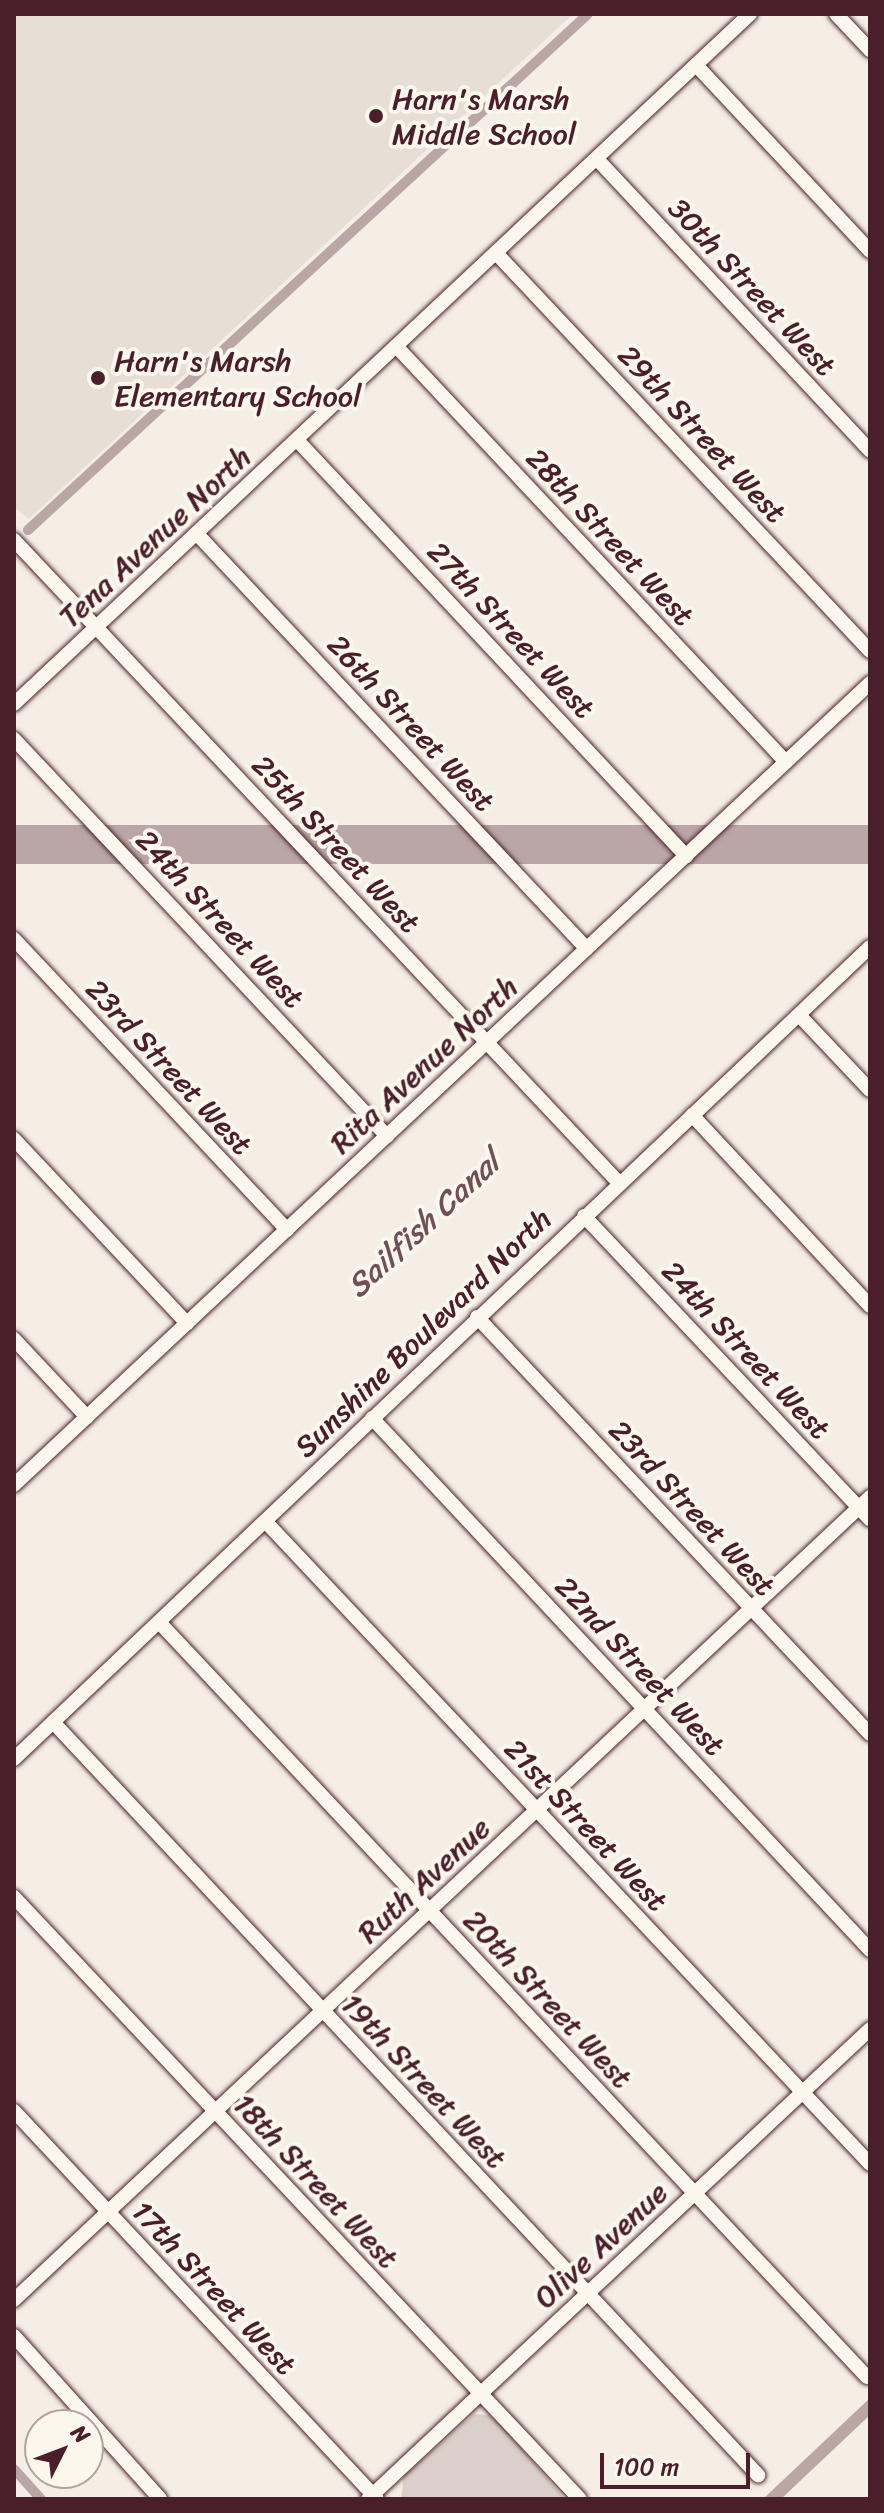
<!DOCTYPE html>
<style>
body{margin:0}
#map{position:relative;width:884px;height:2513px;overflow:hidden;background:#f4eee4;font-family:Sriracha,sans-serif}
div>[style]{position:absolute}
.built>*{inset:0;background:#e7dfd6}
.green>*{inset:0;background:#dbd0c9}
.water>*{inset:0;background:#baa7a5;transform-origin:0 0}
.canal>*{height:10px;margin:-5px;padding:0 5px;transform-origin:5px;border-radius:5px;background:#baa7a5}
.roads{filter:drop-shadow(0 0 2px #4a1f2b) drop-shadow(0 0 2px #4a1f2b)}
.minor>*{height:14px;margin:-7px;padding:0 7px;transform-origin:7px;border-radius:7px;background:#fbf7ec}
.dots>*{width:22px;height:22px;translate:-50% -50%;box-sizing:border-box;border:4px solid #fbf7ec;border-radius:50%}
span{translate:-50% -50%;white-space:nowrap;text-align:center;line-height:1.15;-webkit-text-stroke:8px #fbf7ec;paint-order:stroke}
.poi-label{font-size:30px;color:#4a1f2b}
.left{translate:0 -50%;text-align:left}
.street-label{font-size:30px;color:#4a1f2b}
.water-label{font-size:32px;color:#714f56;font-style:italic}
.frame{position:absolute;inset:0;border:16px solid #4a1f2b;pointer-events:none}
.north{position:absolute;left:24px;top:2409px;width:80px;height:80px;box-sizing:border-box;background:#fbf7ec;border:2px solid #b4a19f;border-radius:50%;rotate:48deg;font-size:22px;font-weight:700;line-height:32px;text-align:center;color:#4a1f2b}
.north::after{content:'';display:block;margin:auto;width:28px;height:36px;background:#4a1f2b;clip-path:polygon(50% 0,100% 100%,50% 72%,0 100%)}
.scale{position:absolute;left:600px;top:2453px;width:150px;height:36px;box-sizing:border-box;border:4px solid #4a1f2b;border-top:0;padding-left:10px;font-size:24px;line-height:28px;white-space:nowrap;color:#4a1f2b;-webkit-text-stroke:6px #fbf7ec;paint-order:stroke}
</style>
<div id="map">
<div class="built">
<div style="clip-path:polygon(14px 14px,573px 14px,29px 519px,14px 507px)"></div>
</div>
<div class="green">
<div style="clip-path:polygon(474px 2414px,489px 2415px,500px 2424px,565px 2499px,401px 2499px,404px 2476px)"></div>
</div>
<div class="water">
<div style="left:870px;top:825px;width:39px;height:1175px;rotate:90deg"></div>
<div style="clip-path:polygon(870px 2398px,870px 2415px,781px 2499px,763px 2499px)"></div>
</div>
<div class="canal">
<div style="left:28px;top:530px;width:761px;rotate:-42.66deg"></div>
<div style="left:14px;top:2469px;width:40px;rotate:48deg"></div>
</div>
<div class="roads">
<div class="minor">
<div style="left:836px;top:14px;width:50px;rotate:46.6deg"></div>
<div style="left:696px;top:65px;width:255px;rotate:46.9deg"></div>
<div style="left:597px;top:159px;width:400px;rotate:46.9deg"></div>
<div style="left:496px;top:253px;width:546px;rotate:46.78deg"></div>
<div style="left:396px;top:346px;width:570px;rotate:46.85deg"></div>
<div style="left:297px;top:440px;width:570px;rotate:46.92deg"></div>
<div style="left:197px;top:534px;width:569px;rotate:46.78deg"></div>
<div style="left:14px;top:540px;width:883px;rotate:46.74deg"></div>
<div style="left:14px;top:704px;width:1009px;rotate:-43.15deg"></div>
<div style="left:14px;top:739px;width:545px;rotate:46.79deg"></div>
<div style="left:14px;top:939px;width:399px;rotate:46.8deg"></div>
<div style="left:799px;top:1015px;width:103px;rotate:46.6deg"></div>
<div style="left:692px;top:1115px;width:261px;rotate:47deg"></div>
<div style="left:14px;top:1139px;width:253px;rotate:46.8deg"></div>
<div style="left:584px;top:1216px;width:417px;rotate:46.7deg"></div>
<div style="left:477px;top:1317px;width:573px;rotate:46.7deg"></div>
<div style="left:14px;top:1339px;width:107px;rotate:46.9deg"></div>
<div style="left:372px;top:1418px;width:729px;rotate:46.89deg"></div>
<div style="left:14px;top:1485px;width:1173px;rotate:-43.13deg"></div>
<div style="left:265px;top:1521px;width:883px;rotate:46.74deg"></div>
<div style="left:159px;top:1622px;width:1035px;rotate:46.84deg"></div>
<div style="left:53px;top:1722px;width:1032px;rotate:46.89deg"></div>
<div style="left:14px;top:1759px;width:1180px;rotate:-43.49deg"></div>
<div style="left:14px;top:1897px;width:826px;rotate:46.77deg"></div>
<div style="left:14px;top:2111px;width:531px;rotate:46.91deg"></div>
<div style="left:14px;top:2300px;width:1174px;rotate:-43.17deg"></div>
<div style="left:14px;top:2336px;width:219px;rotate:48.1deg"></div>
<div style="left:368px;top:2499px;width:688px;rotate:-43.11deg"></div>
</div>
</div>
<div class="dots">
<div style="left:376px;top:116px;background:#4a1f2b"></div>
<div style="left:98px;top:378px;background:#4a1f2b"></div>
</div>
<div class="poi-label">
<span class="left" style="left:392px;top:116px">Harn's Marsh<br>Middle School</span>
<span class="left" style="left:114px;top:378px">Harn's Marsh<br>Elementary School</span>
</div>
<div class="street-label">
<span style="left:752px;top:287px;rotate:47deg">30th Street West</span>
<span style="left:702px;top:434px;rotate:47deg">29th Street West</span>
<span style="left:155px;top:537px;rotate:-43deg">Tena Avenue North</span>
<span style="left:610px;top:537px;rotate:47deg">28th Street West</span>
<span style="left:511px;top:630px;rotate:47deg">27th Street West</span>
<span style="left:411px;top:723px;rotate:47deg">26th Street West</span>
<span style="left:336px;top:844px;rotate:47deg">25th Street West</span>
<span style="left:220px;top:919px;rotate:47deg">24th Street West</span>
<span style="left:424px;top:1065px;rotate:-43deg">Rita Avenue North</span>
<span style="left:169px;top:1067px;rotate:47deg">23rd Street West</span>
<span style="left:423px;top:1333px;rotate:-44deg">Sunshine Boulevard North</span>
<span style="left:746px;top:1350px;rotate:47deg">24th Street West</span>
<span style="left:692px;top:1508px;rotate:47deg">23rd Street West</span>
<span style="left:640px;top:1666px;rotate:47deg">22nd Street West</span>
<span style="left:586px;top:1825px;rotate:47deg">21st Street West</span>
<span style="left:424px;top:1880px;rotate:-43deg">Ruth Avenue</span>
<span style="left:548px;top:1999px;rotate:47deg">20th Street West</span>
<span style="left:424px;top:2081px;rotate:47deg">19th Street West</span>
<span style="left:316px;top:2181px;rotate:47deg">18th Street West</span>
<span style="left:601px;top:2245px;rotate:-43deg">Olive Avenue</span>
<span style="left:214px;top:2288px;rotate:47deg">17th Street West</span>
</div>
<div class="water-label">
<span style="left:424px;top:1225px;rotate:-43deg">Sailfish Canal</span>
</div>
<div class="frame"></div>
<div class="north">N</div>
<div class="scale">100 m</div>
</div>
